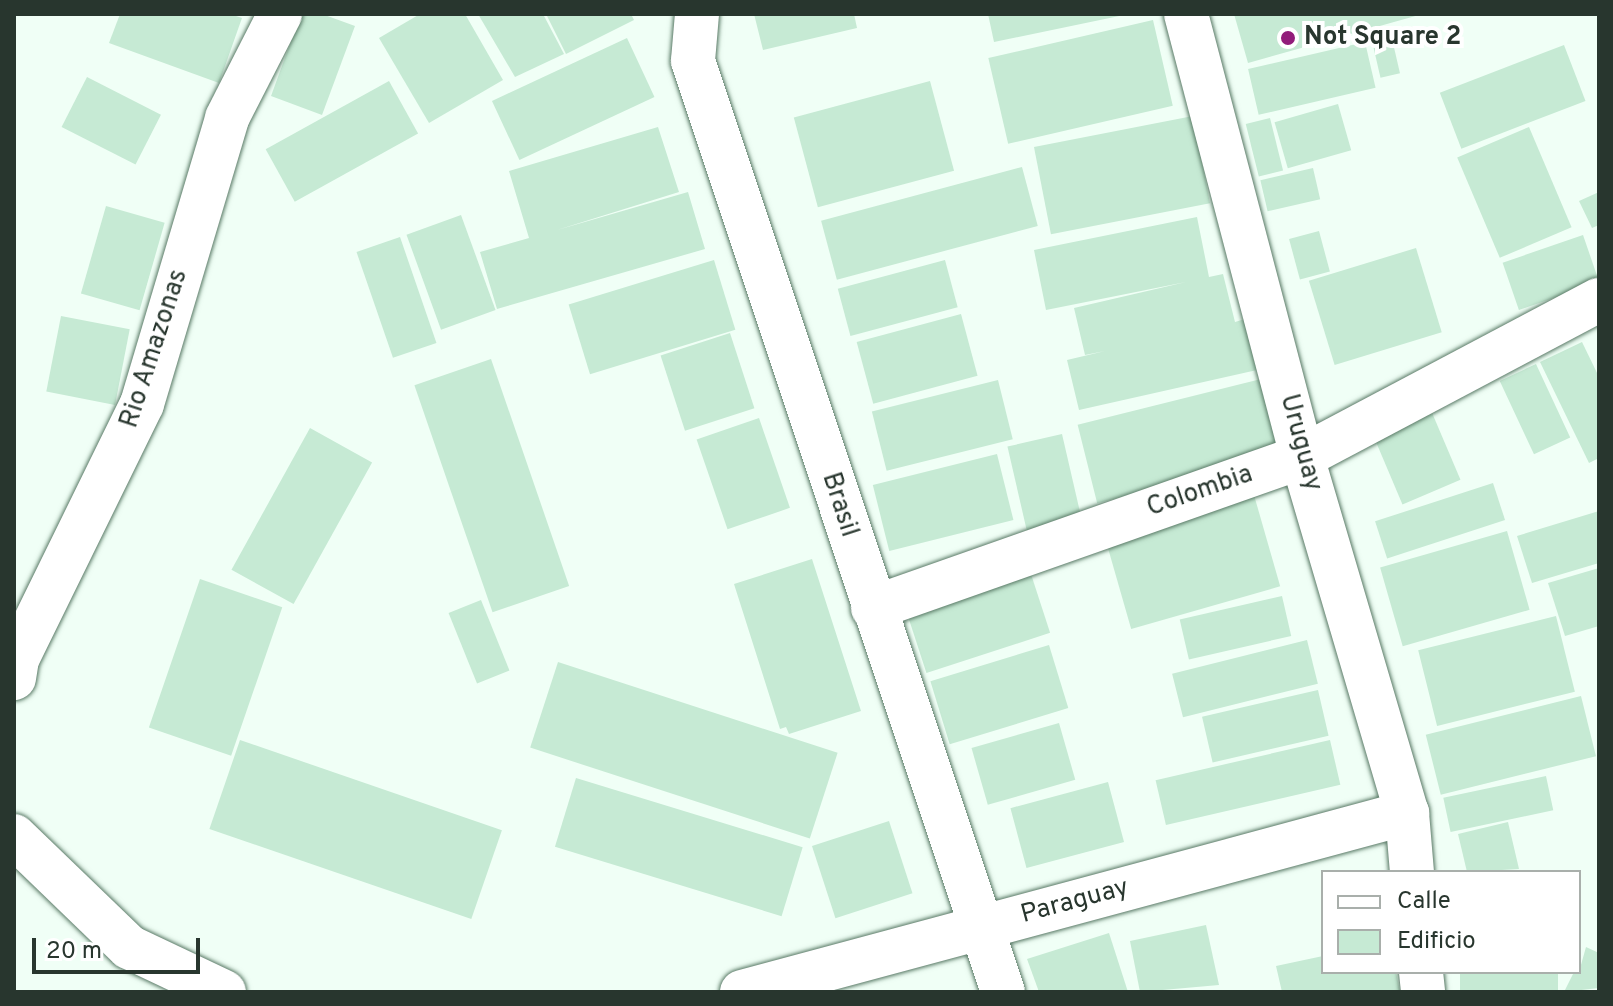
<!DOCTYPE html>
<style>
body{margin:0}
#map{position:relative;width:1613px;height:1006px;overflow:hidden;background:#f0fff6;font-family:Overpass,sans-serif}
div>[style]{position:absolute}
.building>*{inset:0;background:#c6ead4;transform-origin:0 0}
.roads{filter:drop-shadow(0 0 2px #597a66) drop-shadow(0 0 2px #597a66)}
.minor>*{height:44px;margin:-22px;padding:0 22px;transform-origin:22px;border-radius:22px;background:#fff}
.dots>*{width:22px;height:22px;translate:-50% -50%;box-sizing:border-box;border:4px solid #fff;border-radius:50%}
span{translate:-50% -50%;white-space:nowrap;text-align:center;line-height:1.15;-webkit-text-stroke:8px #fff;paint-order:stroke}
.poi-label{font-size:26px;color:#28362e;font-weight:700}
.left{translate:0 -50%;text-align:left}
.street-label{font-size:26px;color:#28362e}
.frame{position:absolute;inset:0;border:16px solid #28362e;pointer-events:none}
.legend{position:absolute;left:1321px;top:870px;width:260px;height:104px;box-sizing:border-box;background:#fff;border:2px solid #a9afab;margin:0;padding:10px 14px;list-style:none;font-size:24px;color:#28362e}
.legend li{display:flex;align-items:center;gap:16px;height:40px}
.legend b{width:40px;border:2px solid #a9afab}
.scale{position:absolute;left:32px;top:938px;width:168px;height:36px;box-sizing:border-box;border:4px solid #28362e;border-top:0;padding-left:10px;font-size:24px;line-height:28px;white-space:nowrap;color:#28362e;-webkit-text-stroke:6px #fff;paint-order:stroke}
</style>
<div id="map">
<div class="building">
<div style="clip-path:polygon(120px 14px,230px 14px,242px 18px,219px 83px,109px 43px)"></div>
<div style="clip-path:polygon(301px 14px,322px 14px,355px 26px,322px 115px,271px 96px)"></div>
<div style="clip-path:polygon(420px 14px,465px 14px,503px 80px,429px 123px,379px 38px)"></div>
<div style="clip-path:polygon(478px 14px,543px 14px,564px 54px,515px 77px)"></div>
<div style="clip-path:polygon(546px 14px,631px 14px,634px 20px,566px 54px)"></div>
<div style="clip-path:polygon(754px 14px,854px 14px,857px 28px,763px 50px)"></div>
<div style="clip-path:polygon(988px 14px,1124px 14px,1124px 15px,994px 42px)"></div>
<div style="clip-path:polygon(1234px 14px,1419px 14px,1419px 15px,1248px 63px)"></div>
<div style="left:1153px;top:20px;width:88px;height:169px;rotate:77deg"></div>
<div style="left:627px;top:38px;width:65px;height:149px;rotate:65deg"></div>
<div style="left:1365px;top:42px;width:47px;height:120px;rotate:77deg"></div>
<div style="left:1393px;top:43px;width:31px;height:20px;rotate:77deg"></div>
<div style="left:1564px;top:45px;width:60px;height:133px;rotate:69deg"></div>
<div style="left:87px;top:77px;width:83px;height:56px;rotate:27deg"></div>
<div style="left:389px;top:81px;width:60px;height:141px;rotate:61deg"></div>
<div style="left:930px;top:81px;width:93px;height:141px;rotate:75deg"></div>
<div style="left:1338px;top:104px;width:48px;height:66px;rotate:74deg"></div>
<div style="left:1193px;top:116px;width:89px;height:162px;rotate:79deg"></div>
<div style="left:1270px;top:118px;width:54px;height:25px;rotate:76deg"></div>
<div style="clip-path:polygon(658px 127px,679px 192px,557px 230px,688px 192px,705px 249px,497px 309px,480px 252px,529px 238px,509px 171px)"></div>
<div style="left:1529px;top:127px;width:109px;height:78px;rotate:67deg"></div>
<div style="left:1022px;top:167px;width:61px;height:208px;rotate:75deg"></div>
<div style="left:1313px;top:168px;width:32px;height:54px;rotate:77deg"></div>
<div style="clip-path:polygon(1599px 192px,1599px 225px,1592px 228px,1579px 201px)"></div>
<div style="left:106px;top:206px;width:61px;height:91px;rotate:16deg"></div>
<div style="left:461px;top:215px;width:101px;height:58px;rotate:70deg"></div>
<div style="clip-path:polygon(1197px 217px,1209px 277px,1223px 274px,1235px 322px,1245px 319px,1257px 370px,1079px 410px,1067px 360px,1105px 351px,1085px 355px,1074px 308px,1186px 282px,1046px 310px,1034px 250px)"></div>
<div style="left:1319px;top:231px;width:42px;height:31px;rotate:75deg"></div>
<div style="left:1583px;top:235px;width:50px;height:85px;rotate:71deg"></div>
<div style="left:400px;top:237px;width:112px;height:46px;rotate:71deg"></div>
<div style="left:1416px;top:248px;width:88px;height:112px;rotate:73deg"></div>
<div style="left:714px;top:260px;width:73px;height:152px;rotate:73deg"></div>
<div style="left:945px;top:260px;width:49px;height:111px;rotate:75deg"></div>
<div style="left:961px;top:314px;width:64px;height:108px;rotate:75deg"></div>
<div style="left:61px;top:316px;width:70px;height:77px;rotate:11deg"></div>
<div style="left:730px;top:333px;width:79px;height:73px;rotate:72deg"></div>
<div style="clip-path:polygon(1582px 342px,1599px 377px,1599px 458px,1589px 463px,1540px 362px)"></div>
<div style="left:491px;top:359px;width:240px;height:81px;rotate:71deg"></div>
<div style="left:1536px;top:364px;width:81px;height:40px;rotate:65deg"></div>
<div style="left:1261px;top:379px;width:81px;height:189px;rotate:76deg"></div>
<div style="left:998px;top:380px;width:61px;height:130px;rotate:76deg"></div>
<div style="left:1430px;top:408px;width:78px;height:63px;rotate:67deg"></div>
<div style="left:759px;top:418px;width:95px;height:66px;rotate:71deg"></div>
<div style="left:310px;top:428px;width:71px;height:162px;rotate:29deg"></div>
<div style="left:1062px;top:434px;width:86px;height:56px;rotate:77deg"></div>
<div style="left:997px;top:454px;width:68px;height:128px;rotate:76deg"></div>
<div style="left:1493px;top:483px;width:39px;height:124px;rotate:72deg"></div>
<div style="left:1254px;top:495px;width:95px;height:155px;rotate:74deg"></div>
<div style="clip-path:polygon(1599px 511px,1599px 563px,1532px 583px,1517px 536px)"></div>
<div style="left:1507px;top:531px;width:82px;height:132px;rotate:74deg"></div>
<div style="clip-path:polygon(812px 559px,861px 711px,789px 734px,786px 727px,780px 729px,734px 584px)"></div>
<div style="clip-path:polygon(1599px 568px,1599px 626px,1565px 636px,1548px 583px)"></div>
<div style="left:1030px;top:571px;width:65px;height:130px;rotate:72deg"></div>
<div style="left:200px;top:579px;width:87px;height:157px;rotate:19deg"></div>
<div style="left:1282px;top:596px;width:41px;height:105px;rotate:77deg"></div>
<div style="left:481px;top:600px;width:76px;height:35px;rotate:68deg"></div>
<div style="left:1556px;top:616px;width:78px;height:142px;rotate:76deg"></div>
<div style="left:1307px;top:640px;width:45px;height:139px;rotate:76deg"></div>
<div style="left:1049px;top:645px;width:66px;height:124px;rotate:73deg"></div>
<div style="left:558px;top:662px;width:294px;height:90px;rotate:18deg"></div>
<div style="left:1318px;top:690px;width:47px;height:119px;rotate:77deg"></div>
<div style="left:1581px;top:696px;width:62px;height:160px;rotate:76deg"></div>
<div style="left:1059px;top:723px;width:59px;height:91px;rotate:74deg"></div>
<div style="left:240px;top:740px;width:277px;height:94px;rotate:19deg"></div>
<div style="left:1330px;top:740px;width:46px;height:179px;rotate:77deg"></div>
<div style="left:1546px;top:776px;width:35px;height:105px;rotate:78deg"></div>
<div style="left:576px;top:778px;width:237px;height:72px;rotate:17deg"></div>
<div style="left:1108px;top:782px;width:62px;height:101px;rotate:75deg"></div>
<div style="left:889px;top:821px;width:76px;height:81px;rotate:72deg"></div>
<div style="clip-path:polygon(1508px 822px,1519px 869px,1467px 872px,1458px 834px)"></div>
<div style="clip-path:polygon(1206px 925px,1219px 985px,1140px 992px,1130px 941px)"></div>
<div style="clip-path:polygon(1109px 933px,1128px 992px,1039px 992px,1027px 959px)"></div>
<div style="clip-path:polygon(1586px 947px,1599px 953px,1599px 988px,1564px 992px,1574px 972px,1579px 972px)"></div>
<div style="clip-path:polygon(1323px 956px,1323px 972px,1396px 972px,1400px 992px,1282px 992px,1276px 966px)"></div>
<div style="left:1460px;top:972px;width:98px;height:20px"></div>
</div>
<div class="roads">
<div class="minor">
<div style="left:697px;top:14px;width:47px;rotate:94.9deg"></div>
<div style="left:693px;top:61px;width:981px;rotate:71.58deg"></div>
<div style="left:1186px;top:14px;width:458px;rotate:75.3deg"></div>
<div style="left:1302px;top:457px;width:371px;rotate:73.6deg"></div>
<div style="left:1407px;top:813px;width:59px;rotate:85.2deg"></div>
<div style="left:873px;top:608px;width:455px;rotate:-19.4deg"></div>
<div style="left:1302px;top:457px;width:336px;rotate:-27.9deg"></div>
<div style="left:14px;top:678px;width:19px;rotate:-81deg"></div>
<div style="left:17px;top:659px;width:284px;rotate:-63.9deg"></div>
<div style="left:142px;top:404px;width:298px;rotate:-73.4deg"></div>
<div style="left:227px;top:118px;width:117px;rotate:-63deg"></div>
<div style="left:14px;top:836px;width:160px;rotate:44deg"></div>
<div style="left:129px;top:947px;width:105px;rotate:25.3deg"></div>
<div style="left:1421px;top:972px;width:20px;rotate:84deg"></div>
<div style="left:742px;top:992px;width:689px;rotate:-15.07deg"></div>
</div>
</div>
<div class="dots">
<div style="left:1288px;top:38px;background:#921c7a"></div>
</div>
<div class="poi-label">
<span class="left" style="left:1304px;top:38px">Not Square 2</span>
</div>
<div class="street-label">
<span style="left:155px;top:349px;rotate:-72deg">Rio Amazonas</span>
<span style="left:1300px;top:443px;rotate:75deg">Uruguay</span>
<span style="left:1200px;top:492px;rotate:-19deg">Colombia</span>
<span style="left:839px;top:505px;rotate:72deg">Brasil</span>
<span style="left:1075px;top:902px;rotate:-15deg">Paraguay</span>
</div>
<div class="frame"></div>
<ul class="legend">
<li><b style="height:10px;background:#fff"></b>Calle</li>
<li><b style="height:22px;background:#c6ead4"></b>Edificio</li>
</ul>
<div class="scale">20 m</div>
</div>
